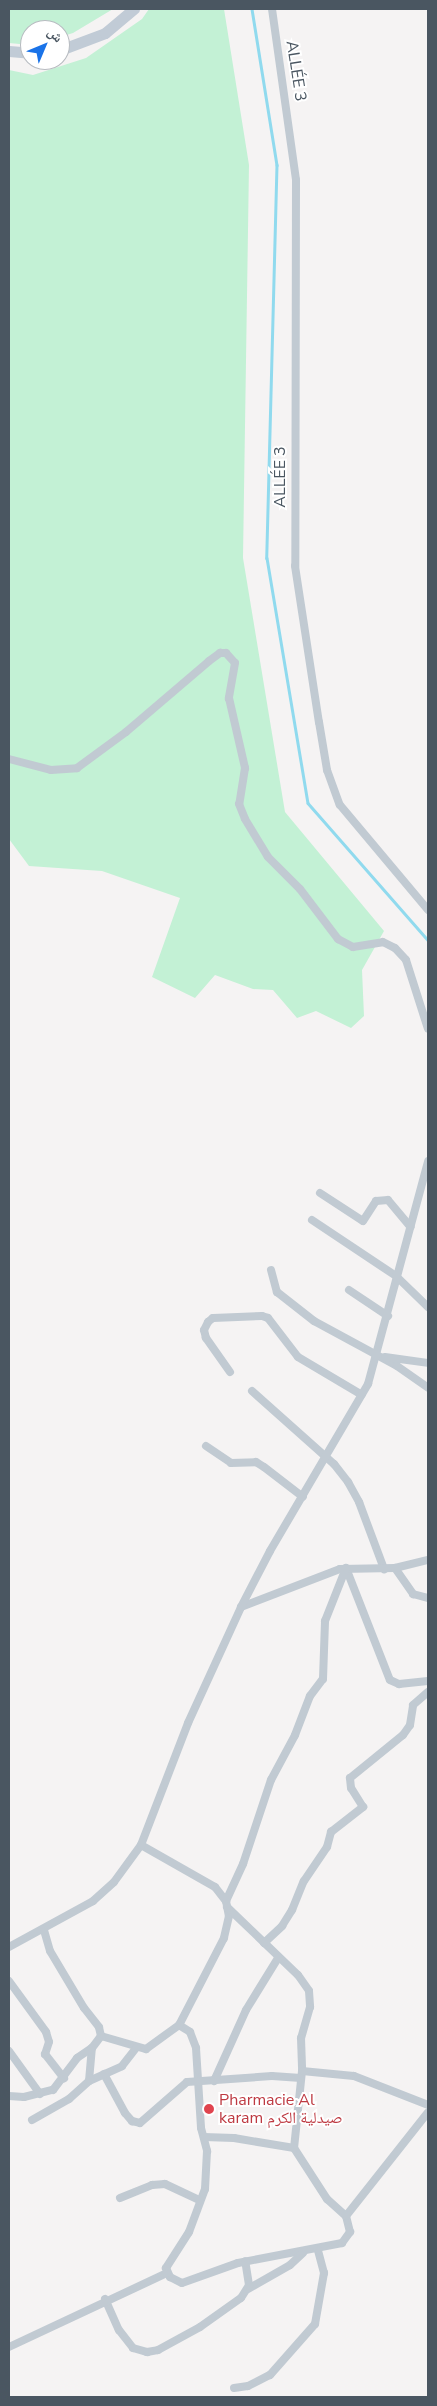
<!DOCTYPE html>
<meta charset="utf-8">
<style>
body{margin:0}
#map{position:relative;width:437px;height:2406px;overflow:hidden;background:#f5f3f3;font-family:"Nunito Sans","Noto Naskh Arabic",sans-serif}
div>[style]{position:absolute}
.green>*{inset:0;background:#c3f1d5}
.stream>*{height:2.5px;margin:-1.25px;padding:0 1.25px;transform-origin:1.25px;border-radius:1.25px;background:#90daee}
.street>*{height:8px;margin:-4px;padding:0 4px;transform-origin:4px;border-radius:4px;background:#c1cad2}
.secondary>*{height:11px;margin:-5.5px;padding:0 5.5px;transform-origin:5.5px;border-radius:5.5px;background:#c1cbd6}
.dots>*{width:14px;height:14px;translate:-50% -50%;box-sizing:border-box;border:2px solid #fff;border-radius:50%}
span{translate:-50% -50%;white-space:nowrap;text-align:center;line-height:1.15;-webkit-text-stroke:4px #fff;paint-order:stroke}
.street-label{font-size:16px;color:#4a5661}
.health-label{font-size:16px;color:#be3a42}
.left{translate:0 -50%;text-align:left}
.frame{position:absolute;inset:0;border:10px solid #4a5661;pointer-events:none}
.north{position:absolute;left:20px;top:20px;width:50px;height:50px;box-sizing:border-box;background:#fff;border:1px solid #b7bbc0;border-radius:50%;rotate:45deg;font-size:14px;font-weight:700;line-height:20px;text-align:center;color:#4a5661}
.north::after{content:'';display:block;margin:auto;width:18px;height:22px;background:#1a73e8;clip-path:polygon(50% 0,100% 100%,50% 72%,0 100%)}
</style>
<div id="map">
<div class="green">
<div style="clip-path:polygon(9px 9px,113px 9px,73px 33px,60px 37px,60px 30px,30px 30px,30px 45px,9px 43px)"></div>
<div style="clip-path:polygon(149px 9px,224px 9px,249px 165px,243px 558px,285px 812px,384px 931px,362px 970px,364px 1016px,351px 1028px,316px 1011px,297px 1018px,273px 990px,253px 989px,215px 975px,195px 998px,152px 977px,180px 898px,102px 871px,29px 866px,9px 839px,9px 70px,33px 75px,86px 58px,142px 19px)"></div>
</div>
<div class="stream">
<div style="left:252px;top:9px;width:158px;rotate:80.9deg"></div>
<div style="left:277px;top:165px;width:393px;rotate:91.5deg"></div>
<div style="left:267px;top:558px;width:248px;rotate:80.5deg"></div>
<div style="left:308px;top:803px;width:182px;rotate:48.8deg"></div>
</div>
<div class="street">
<div style="left:272px;top:9px;width:173px;rotate:82deg"></div>
<div style="left:296px;top:180px;width:386px;rotate:90.1deg"></div>
<div style="left:295px;top:566px;width:158px;rotate:81.3deg"></div>
<div style="left:319px;top:722px;width:49px;rotate:80.5deg"></div>
<div style="left:327px;top:770px;width:37px;rotate:70deg"></div>
<div style="left:340px;top:805px;width:137px;rotate:50deg"></div>
<div style="left:9px;top:759px;width:43px;rotate:14.7deg"></div>
<div style="left:51px;top:770px;width:26px;rotate:-4deg"></div>
<div style="left:77px;top:768px;width:61px;rotate:-36.3deg"></div>
<div style="left:126px;top:732px;width:109px;rotate:-40.5deg"></div>
<div style="left:209px;top:661px;width:14px;rotate:-36deg"></div>
<div style="left:220px;top:653px;width:6px"></div>
<div style="left:226px;top:653px;width:13px;rotate:48deg"></div>
<div style="left:235px;top:663px;width:36px;rotate:100deg"></div>
<div style="left:229px;top:698px;width:72px;rotate:77.1deg"></div>
<div style="left:245px;top:768px;width:36px;rotate:99deg"></div>
<div style="left:239px;top:804px;width:16px;rotate:68deg"></div>
<div style="left:245px;top:819px;width:44px;rotate:58.8deg"></div>
<div style="left:268px;top:857px;width:45px;rotate:45deg"></div>
<div style="left:300px;top:889px;width:63px;rotate:52.8deg"></div>
<div style="left:338px;top:939px;width:17px;rotate:28deg"></div>
<div style="left:353px;top:947px;width:30px;rotate:-9deg"></div>
<div style="left:383px;top:942px;width:13px;rotate:27deg"></div>
<div style="left:395px;top:948px;width:16px;rotate:47deg"></div>
<div style="left:406px;top:960px;width:72px;rotate:72.3deg"></div>
<div style="left:320px;top:1193px;width:51px;rotate:33.1deg"></div>
<div style="left:363px;top:1221px;width:24px;rotate:-57deg"></div>
<div style="left:376px;top:1201px;width:12px;rotate:-5deg"></div>
<div style="left:388px;top:1200px;width:35px;rotate:50deg"></div>
<div style="left:312px;top:1220px;width:101px;rotate:33.7deg"></div>
<div style="left:396px;top:1276px;width:45px;rotate:44.1deg"></div>
<div style="left:271px;top:1270px;width:23px;rotate:75deg"></div>
<div style="left:277px;top:1292px;width:47px;rotate:38.1deg"></div>
<div style="left:314px;top:1321px;width:94px;rotate:28.5deg"></div>
<div style="left:397px;top:1366px;width:38px;rotate:35deg"></div>
<div style="left:349px;top:1290px;width:47px;rotate:33.7deg"></div>
<div style="left:385px;top:1357px;width:43px;rotate:7.9deg"></div>
<div style="left:230px;top:1372px;width:42px;rotate:-125.2deg"></div>
<div style="left:206px;top:1338px;width:8px;rotate:-104deg"></div>
<div style="left:204px;top:1330px;width:9px;rotate:-63deg"></div>
<div style="left:208px;top:1322px;width:6px;rotate:-39deg"></div>
<div style="left:213px;top:1318px;width:49px;rotate:-2.3deg"></div>
<div style="left:262px;top:1316px;width:6px;rotate:18deg"></div>
<div style="left:268px;top:1318px;width:49px;rotate:52.4deg"></div>
<div style="left:298px;top:1357px;width:74px;rotate:30.7deg"></div>
<div style="left:252px;top:1391px;width:110px;rotate:41.7deg"></div>
<div style="left:334px;top:1464px;width:23px;rotate:52deg"></div>
<div style="left:348px;top:1482px;width:23px;rotate:61deg"></div>
<div style="left:359px;top:1502px;width:72px;rotate:69.5deg"></div>
<div style="left:206px;top:1446px;width:30px;rotate:34deg"></div>
<div style="left:231px;top:1463px;width:25px;rotate:-2deg"></div>
<div style="left:256px;top:1462px;width:9px;rotate:32deg"></div>
<div style="left:264px;top:1467px;width:49px;rotate:37.6deg"></div>
<div style="left:346px;top:1568px;width:120px;rotate:68.6deg"></div>
<div style="left:390px;top:1680px;width:10px;rotate:24deg"></div>
<div style="left:399px;top:1684px;width:29px;rotate:-6deg"></div>
<div style="left:395px;top:1568px;width:32px;rotate:55deg"></div>
<div style="left:413px;top:1594px;width:16px;rotate:15deg"></div>
<div style="left:241px;top:1607px;width:106px;rotate:-21deg"></div>
<div style="left:340px;top:1569px;width:55px;rotate:-1deg"></div>
<div style="left:395px;top:1568px;width:34px;rotate:-14deg"></div>
<div style="left:141px;top:1845px;width:85px;rotate:29.6deg"></div>
<div style="left:215px;top:1887px;width:18px;rotate:52deg"></div>
<div style="left:226px;top:1901px;width:15px;rotate:79deg"></div>
<div style="left:229px;top:1916px;width:23px;rotate:103deg"></div>
<div style="left:224px;top:1938px;width:98px;rotate:117.3deg"></div>
<div style="left:179px;top:2025px;width:13px;rotate:32deg"></div>
<div style="left:190px;top:2032px;width:17px;rotate:69deg"></div>
<div style="left:196px;top:2048px;width:80px;rotate:86.4deg"></div>
<div style="left:201px;top:2128px;width:24px;rotate:75deg"></div>
<div style="left:207px;top:2151px;width:38px;rotate:93deg"></div>
<div style="left:205px;top:2189px;width:46px;rotate:110.4deg"></div>
<div style="left:189px;top:2232px;width:43px;rotate:122.6deg"></div>
<div style="left:166px;top:2268px;width:10px;rotate:66deg"></div>
<div style="left:170px;top:2277px;width:13px;rotate:27deg"></div>
<div style="left:182px;top:2283px;width:59px;rotate:-19.7deg"></div>
<div style="left:238px;top:2263px;width:106px;rotate:-10.9deg"></div>
<div style="left:342px;top:2243px;width:14px;rotate:-54deg"></div>
<div style="left:350px;top:2232px;width:16px;rotate:-104deg"></div>
<div style="left:346px;top:2216px;width:132px;rotate:-51.7deg"></div>
<div style="left:226px;top:1901px;width:41px;rotate:-65.3deg"></div>
<div style="left:243px;top:1864px;width:89px;rotate:-71.6deg"></div>
<div style="left:271px;top:1780px;width:51px;rotate:-61.9deg"></div>
<div style="left:295px;top:1735px;width:42px;rotate:-69deg"></div>
<div style="left:310px;top:1696px;width:21px;rotate:-53deg"></div>
<div style="left:323px;top:1679px;width:58px;rotate:-88deg"></div>
<div style="left:325px;top:1621px;width:57px;rotate:-68.4deg"></div>
<div style="left:227px;top:1907px;width:98px;rotate:43.8deg"></div>
<div style="left:298px;top:1975px;width:19px;rotate:55deg"></div>
<div style="left:309px;top:1991px;width:16px;rotate:86deg"></div>
<div style="left:310px;top:2007px;width:32px;rotate:106deg"></div>
<div style="left:301px;top:2038px;width:33px;rotate:88deg"></div>
<div style="left:302px;top:2071px;width:77px;rotate:95.9deg"></div>
<div style="left:294px;top:2148px;width:61px;rotate:57.1deg"></div>
<div style="left:327px;top:2199px;width:25px;rotate:42deg"></div>
<div style="left:264px;top:1943px;width:25px;rotate:-43deg"></div>
<div style="left:282px;top:1926px;width:19px;rotate:-58deg"></div>
<div style="left:292px;top:1910px;width:31px;rotate:-68deg"></div>
<div style="left:304px;top:1881px;width:41px;rotate:-55.9deg"></div>
<div style="left:327px;top:1847px;width:16px;rotate:-75deg"></div>
<div style="left:331px;top:1832px;width:41px;rotate:-38deg"></div>
<div style="left:363px;top:1807px;width:22px;rotate:-122deg"></div>
<div style="left:351px;top:1788px;width:10px;rotate:-96deg"></div>
<div style="left:350px;top:1778px;width:68px;rotate:-39.1deg"></div>
<div style="left:403px;top:1735px;width:12px;rotate:-55deg"></div>
<div style="left:410px;top:1725px;width:20px;rotate:-81deg"></div>
<div style="left:413px;top:1705px;width:20px;rotate:-41deg"></div>
<div style="left:9px;top:1947px;width:96px;rotate:-28.7deg"></div>
<div style="left:93px;top:1901px;width:28px;rotate:-42deg"></div>
<div style="left:114px;top:1882px;width:46px;rotate:-53.9deg"></div>
<div style="left:141px;top:1845px;width:131px;rotate:-68.9deg"></div>
<div style="left:188px;top:1723px;width:128px;rotate:-65.4deg"></div>
<div style="left:241px;top:1607px;width:63px;rotate:-62.6deg"></div>
<div style="left:270px;top:1551px;width:194px;rotate:-59.6deg"></div>
<div style="left:368px;top:1384px;width:231px;rotate:-74.9deg"></div>
<div style="left:9px;top:1981px;width:63px;rotate:54deg"></div>
<div style="left:46px;top:2032px;width:10px;rotate:73deg"></div>
<div style="left:49px;top:2042px;width:13px;rotate:108deg"></div>
<div style="left:45px;top:2054px;width:31px;rotate:52deg"></div>
<div style="left:101px;top:2036px;width:47px;rotate:16.1deg"></div>
<div style="left:146px;top:2049px;width:41px;rotate:-36deg"></div>
<div style="left:9px;top:2051px;width:53px;rotate:54.2deg"></div>
<div style="left:302px;top:2071px;width:52px;rotate:5.5deg"></div>
<div style="left:354px;top:2076px;width:79px;rotate:21.4deg"></div>
<div style="left:104px;top:2074px;width:44px;rotate:61.7deg"></div>
<div style="left:125px;top:2113px;width:11px;rotate:49deg"></div>
<div style="left:132px;top:2121px;width:8px;rotate:14deg"></div>
<div style="left:140px;top:2123px;width:62px;rotate:-41.1deg"></div>
<div style="left:187px;top:2082px;width:85px;rotate:-4deg"></div>
<div style="left:272px;top:2076px;width:29px;rotate:4deg"></div>
<div style="left:89px;top:2081px;width:33px;rotate:-85deg"></div>
<div style="left:214px;top:2081px;width:78px;rotate:-65.7deg"></div>
<div style="left:246px;top:2010px;width:61px;rotate:-58.4deg"></div>
<div style="left:9px;top:2096px;width:15px;rotate:4deg"></div>
<div style="left:24px;top:2097px;width:30px;rotate:-14deg"></div>
<div style="left:53px;top:2090px;width:40px;rotate:-53deg"></div>
<div style="left:77px;top:2058px;width:18px;rotate:-34deg"></div>
<div style="left:92px;top:2048px;width:15px;rotate:-53deg"></div>
<div style="left:101px;top:2036px;width:9px;rotate:-103deg"></div>
<div style="left:99px;top:2027px;width:24px;rotate:-128deg"></div>
<div style="left:84px;top:2008px;width:66px;rotate:-120.8deg"></div>
<div style="left:50px;top:1951px;width:22px;rotate:-106deg"></div>
<div style="left:32px;top:2120px;width:43px;rotate:-29.6deg"></div>
<div style="left:69px;top:2099px;width:27px;rotate:-42deg"></div>
<div style="left:89px;top:2081px;width:36px;rotate:-24deg"></div>
<div style="left:122px;top:2066px;width:23px;rotate:-52deg"></div>
<div style="left:204px;top:2137px;width:30px;rotate:2deg"></div>
<div style="left:234px;top:2138px;width:61px;rotate:9.5deg"></div>
<div style="left:120px;top:2198px;width:35px;rotate:-22deg"></div>
<div style="left:152px;top:2185px;width:13px;rotate:-4deg"></div>
<div style="left:165px;top:2184px;width:38px;rotate:25deg"></div>
<div style="left:248px;top:2289px;width:48px;rotate:-29.7deg"></div>
<div style="left:290px;top:2265px;width:18px;rotate:-43deg"></div>
<div style="left:105px;top:2299px;width:34px;rotate:66deg"></div>
<div style="left:119px;top:2330px;width:23px;rotate:52deg"></div>
<div style="left:133px;top:2348px;width:15px;rotate:16deg"></div>
<div style="left:147px;top:2352px;width:11px;rotate:-10deg"></div>
<div style="left:158px;top:2350px;width:48px;rotate:-28.7deg"></div>
<div style="left:200px;top:2327px;width:50px;rotate:-35.3deg"></div>
<div style="left:241px;top:2298px;width:15px;rotate:-58deg"></div>
<div style="left:249px;top:2285px;width:24px;rotate:-99deg"></div>
<div style="left:9px;top:2347px;width:174px;rotate:-25.1deg"></div>
<div style="left:234px;top:2388px;width:14px;rotate:-8deg"></div>
<div style="left:248px;top:2386px;width:25px;rotate:-27deg"></div>
<div style="left:270px;top:2375px;width:68px;rotate:-48.6deg"></div>
<div style="left:315px;top:2324px;width:52px;rotate:-80deg"></div>
<div style="left:324px;top:2273px;width:24px;rotate:-105deg"></div>
</div>
<div class="secondary">
<div style="left:60px;top:50px;width:48px;rotate:-20.7deg"></div>
<div style="left:105px;top:33px;width:38px;rotate:-40deg"></div>
<div style="left:9px;top:51px;width:21px;rotate:5deg"></div>
</div>
<div class="dots">
<div style="left:209px;top:2109px;background:#e0444e"></div>
</div>
<div class="street-label">
<span style="left:296px;top:71px;rotate:81deg">ALLÉE 3</span>
<span style="left:280px;top:477px;rotate:-90deg">ALLÉE 3</span>
</div>
<div class="health-label">
<span class="left" style="left:219px;top:2109px">Pharmacie Al<br>karam صيدلية الكرم</span>
</div>
<div class="frame"></div>
<div class="north">ش</div>
</div>
